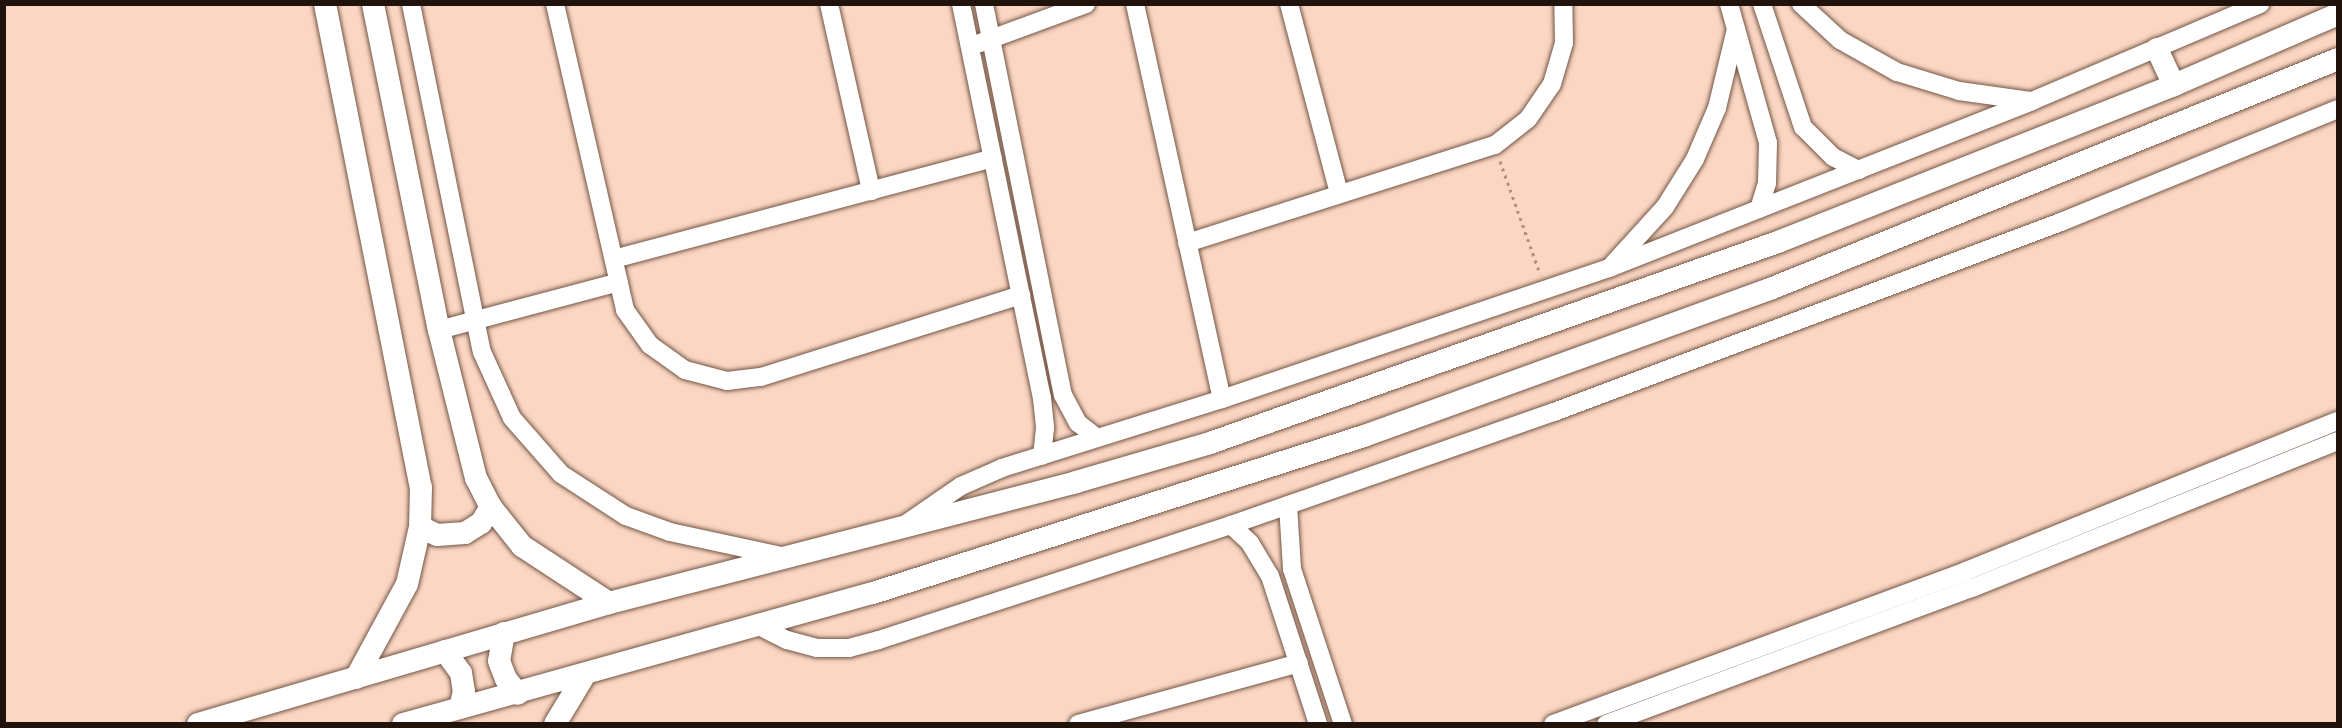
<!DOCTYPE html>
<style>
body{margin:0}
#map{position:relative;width:2342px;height:728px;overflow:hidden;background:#fad6c3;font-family:Commissioner,sans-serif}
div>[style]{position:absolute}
.path>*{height:3px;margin-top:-1.5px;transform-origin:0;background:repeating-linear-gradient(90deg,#ac9082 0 3px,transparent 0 7.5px)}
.roads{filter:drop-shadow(0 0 2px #735544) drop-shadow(0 0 2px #735544)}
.minor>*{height:18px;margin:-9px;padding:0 9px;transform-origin:9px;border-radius:9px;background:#fff}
.tertiary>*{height:22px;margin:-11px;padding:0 11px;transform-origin:11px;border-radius:11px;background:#fff}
span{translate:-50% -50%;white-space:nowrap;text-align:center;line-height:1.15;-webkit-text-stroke:4.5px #fce7db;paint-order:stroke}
.frame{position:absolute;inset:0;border:6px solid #1f130c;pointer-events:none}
</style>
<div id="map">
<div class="path">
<div style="left:1500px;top:161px;width:120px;rotate:70.5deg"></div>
</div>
<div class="roads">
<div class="minor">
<div style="left:411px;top:4px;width:355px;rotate:78.5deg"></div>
<div style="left:482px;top:352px;width:72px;rotate:65.6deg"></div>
<div style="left:512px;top:418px;width:74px;rotate:48.8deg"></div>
<div style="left:561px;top:474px;width:77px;rotate:32.9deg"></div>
<div style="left:626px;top:516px;width:47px;rotate:20deg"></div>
<div style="left:670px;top:532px;width:114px;rotate:12.2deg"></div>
<div style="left:555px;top:4px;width:314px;rotate:77.1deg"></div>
<div style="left:625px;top:310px;width:43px;rotate:54.5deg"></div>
<div style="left:650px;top:345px;width:43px;rotate:35.5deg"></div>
<div style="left:685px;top:370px;width:43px;rotate:14.7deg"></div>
<div style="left:727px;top:381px;width:34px;rotate:-7deg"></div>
<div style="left:761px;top:377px;width:273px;rotate:-17.5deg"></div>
<div style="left:829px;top:4px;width:192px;rotate:77.3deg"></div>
<div style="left:961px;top:4px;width:402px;rotate:78.4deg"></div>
<div style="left:1042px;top:398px;width:30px;rotate:84deg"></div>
<div style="left:1045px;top:428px;width:28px;rotate:96deg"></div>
<div style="left:984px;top:4px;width:399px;rotate:78.6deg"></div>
<div style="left:1063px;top:395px;width:32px;rotate:62deg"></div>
<div style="left:1078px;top:423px;width:24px;rotate:38deg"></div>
<div style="left:1135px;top:4px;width:404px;rotate:77.6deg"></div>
<div style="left:1289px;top:4px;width:196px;rotate:75.2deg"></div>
<div style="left:1729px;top:4px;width:144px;rotate:74.3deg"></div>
<div style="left:1768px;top:143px;width:40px;rotate:91.4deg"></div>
<div style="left:1767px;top:183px;width:27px;rotate:107deg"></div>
<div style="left:1762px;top:4px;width:130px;rotate:71.6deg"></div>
<div style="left:1803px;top:127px;width:42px;rotate:45deg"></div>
<div style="left:1833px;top:157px;width:29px;rotate:27deg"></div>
<div style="left:1801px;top:4px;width:53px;rotate:42.7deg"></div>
<div style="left:1840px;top:40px;width:65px;rotate:29.3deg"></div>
<div style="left:1897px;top:72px;width:65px;rotate:17deg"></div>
<div style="left:1959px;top:91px;width:72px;rotate:8deg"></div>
<div style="left:980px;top:43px;width:113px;rotate:-20.2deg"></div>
<div style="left:1187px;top:243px;width:323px;rotate:-17.7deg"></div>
<div style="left:1495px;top:145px;width:42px;rotate:-38.2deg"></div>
<div style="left:1528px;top:119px;width:42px;rotate:-55.6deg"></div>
<div style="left:1552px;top:84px;width:43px;rotate:-73.7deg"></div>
<div style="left:1564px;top:43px;width:39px;rotate:-91deg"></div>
<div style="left:614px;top:259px;width:392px;rotate:-14.9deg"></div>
<div style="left:1613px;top:264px;width:77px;rotate:-47.6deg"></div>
<div style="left:1665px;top:207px;width:57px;rotate:-58deg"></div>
<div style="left:1695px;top:159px;width:56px;rotate:-66.7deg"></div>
<div style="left:1717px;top:108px;width:81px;rotate:-76.5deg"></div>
<div style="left:439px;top:330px;width:186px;rotate:-14.9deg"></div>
<div style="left:1288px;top:505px;width:64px;rotate:86.4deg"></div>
<div style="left:1292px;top:569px;width:163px;rotate:71.8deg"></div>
<div style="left:906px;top:524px;width:67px;rotate:-34.6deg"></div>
<div style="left:961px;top:486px;width:45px;rotate:-23.7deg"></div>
<div style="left:1002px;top:468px;width:231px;rotate:-17.4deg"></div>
<div style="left:1222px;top:399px;width:409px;rotate:-18.7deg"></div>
<div style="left:1609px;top:268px;width:455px;rotate:-21.5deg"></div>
<div style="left:2032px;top:101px;width:248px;rotate:-23deg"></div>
<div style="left:1231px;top:525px;width:26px;rotate:43deg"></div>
<div style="left:1250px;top:543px;width:39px;rotate:59deg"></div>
<div style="left:1270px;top:576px;width:156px;rotate:72deg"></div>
<div style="left:759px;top:626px;width:31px;rotate:27deg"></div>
<div style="left:787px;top:640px;width:31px;rotate:15deg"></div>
<div style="left:817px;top:648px;width:32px"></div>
<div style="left:849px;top:648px;width:31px;rotate:-15deg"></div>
<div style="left:879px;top:640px;width:370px;rotate:-18.1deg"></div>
<div style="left:1231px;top:525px;width:342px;rotate:-19.3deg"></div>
<div style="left:1554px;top:412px;width:541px;rotate:-20.54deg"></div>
<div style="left:2061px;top:222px;width:299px;rotate:-22.2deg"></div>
<div style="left:1078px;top:724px;width:229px;rotate:-15.4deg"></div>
<div style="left:1553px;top:724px;width:440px;rotate:-20.3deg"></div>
<div style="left:1966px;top:571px;width:401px;rotate:-22deg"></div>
<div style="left:1606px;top:724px;width:390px;rotate:-20.4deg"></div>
<div style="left:1972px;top:588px;width:394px;rotate:-21.9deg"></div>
</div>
<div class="tertiary">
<div style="left:325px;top:4px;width:492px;rotate:78.8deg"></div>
<div style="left:421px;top:487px;width:40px;rotate:91.4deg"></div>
<div style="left:420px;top:527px;width:58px;rotate:102.8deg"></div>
<div style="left:407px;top:584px;width:107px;rotate:118.5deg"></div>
<div style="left:373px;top:4px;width:333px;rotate:78.6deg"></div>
<div style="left:439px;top:330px;width:153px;rotate:76deg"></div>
<div style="left:476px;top:478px;width:33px;rotate:63deg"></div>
<div style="left:491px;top:507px;width:50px;rotate:51.5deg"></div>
<div style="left:522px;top:546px;width:104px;rotate:33.2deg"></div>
<div style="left:2157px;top:49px;width:40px;rotate:65deg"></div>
<div style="left:420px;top:527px;width:19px;rotate:25deg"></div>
<div style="left:437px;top:535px;width:28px;rotate:-4deg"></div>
<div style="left:465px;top:533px;width:19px;rotate:-32deg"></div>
<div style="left:481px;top:523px;width:19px;rotate:-58deg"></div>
<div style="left:504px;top:633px;width:28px;rotate:100deg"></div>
<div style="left:499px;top:661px;width:19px;rotate:69deg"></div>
<div style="left:506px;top:679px;width:19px;rotate:51deg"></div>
<div style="left:445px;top:651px;width:27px;rotate:54deg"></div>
<div style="left:461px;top:673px;width:18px;rotate:81deg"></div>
<div style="left:464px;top:691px;width:17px;rotate:103deg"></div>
<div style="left:198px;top:724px;width:428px;rotate:-16.4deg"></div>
<div style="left:609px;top:603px;width:482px;rotate:-14.5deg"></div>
<div style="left:1076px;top:482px;width:140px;rotate:-16.2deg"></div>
<div style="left:1210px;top:443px;width:603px;rotate:-19.49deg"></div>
<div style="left:1778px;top:242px;width:426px;rotate:-21.6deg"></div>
<div style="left:2174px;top:85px;width:179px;rotate:-23.4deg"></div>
<div style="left:403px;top:724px;width:488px;rotate:-15.6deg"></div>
<div style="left:873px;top:593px;width:515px;rotate:-17.73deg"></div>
<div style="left:1364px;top:436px;width:432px;rotate:-19.9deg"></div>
<div style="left:1770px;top:289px;width:613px;rotate:-22.04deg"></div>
<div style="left:555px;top:724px;width:56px;rotate:-58.9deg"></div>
</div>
</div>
<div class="frame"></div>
</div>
